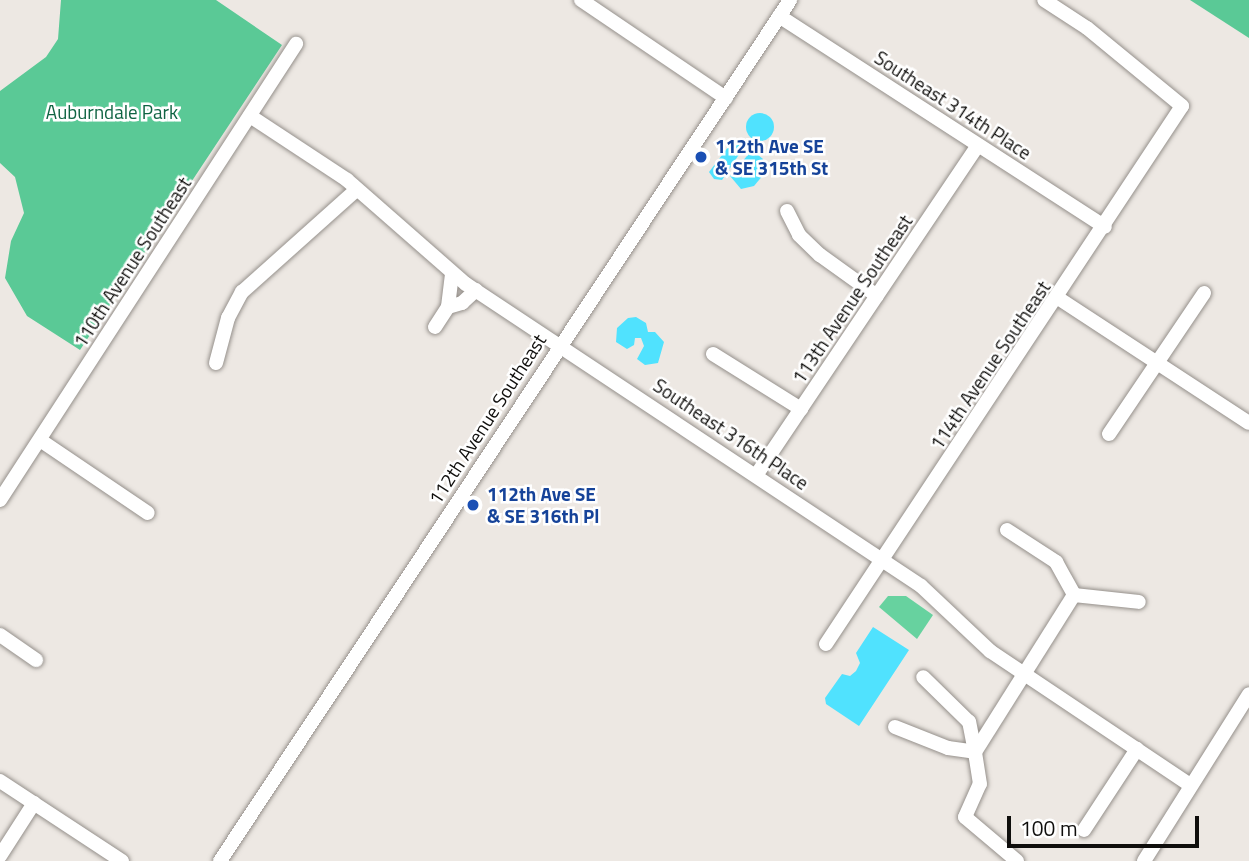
<!DOCTYPE html>
<style>
body{margin:0}
#map{position:relative;width:1249px;height:861px;overflow:hidden;background:#ede8e3;font-family:"Titillium Web",sans-serif}
div>[style]{position:absolute}
.green>*{inset:0;background:#67d29f}
.forest>*{inset:0;background:#5ac996}
.water>*{inset:0;background:#50e2fe}
.round{border-radius:50%}
.roads{filter:drop-shadow(0 0 2px #95908b) drop-shadow(0 0 2px #95908b)}
.minor>*{height:14px;margin:-7px;padding:0 7px;transform-origin:7px;border-radius:7px;background:#fff}
.dots>*{width:19px;height:19px;translate:-50% -50%;box-sizing:border-box;border:4px solid #fff;border-radius:50%}
span{translate:-50% -50%;white-space:nowrap;text-align:center;line-height:1.15;-webkit-text-stroke:5px #fff;paint-order:stroke}
.street-label{font-size:19px;color:#0f0e0c}
.park-label{font-size:19px;color:#0f6443}
.transit-label{font-size:19px;color:#164399;font-weight:700}
.left{translate:0 -50%;text-align:left}
.scale{position:absolute;left:1007px;top:816px;width:192px;height:32px;box-sizing:border-box;border:4px solid #0f0e0c;border-top:0;padding-left:9px;font-size:21px;line-height:24px;white-space:nowrap;color:#0f0e0c;-webkit-text-stroke:5px #fff;paint-order:stroke}
</style>
<div id="map">
<div class="green">
<div style="clip-path:polygon(888px 596px,906px 596px,933px 615px,917px 639px,879px 607px)"></div>
</div>
<div class="forest">
<div style="clip-path:polygon(61px 0,216px 0,282px 45px,80px 350px,27px 316px,5px 278px,11px 241px,24px 213px,15px 177px,0 163px,0 91px,46px 57px,58px 39px)"></div>
<div style="clip-path:polygon(1190px 0,1249px 0,1249px 38px)"></div>
</div>
<div class="water">
<div class="round" style="left:746px;top:113px;width:28px;height:28px"></div>
<div style="clip-path:polygon(732px 142px,740px 142px,742px 150px,722px 180px,714px 179px,709px 172px)"></div>
<div style="clip-path:polygon(752px 150px,763px 159px,764px 174px,754px 186px,741px 189px,730px 176px)"></div>
<div style="clip-path:polygon(636px 317px,646px 323px,648px 332px,655px 332px,664px 342px,658px 363px,645px 365px,637px 359px,644px 346px,641px 338px,635px 338px,634px 345px,627px 349px,616px 342px,617px 328px,628px 318px)"></div>
<div style="clip-path:polygon(873px 627px,909px 650px,859px 726px,826px 704px,825px 698px,842px 674px,850px 676px,856px 671px,860px 663px,856px 653px)"></div>
</div>
<div class="roads">
<div class="minor">
<div style="left:581px;top:0;width:175px;rotate:34.1deg"></div>
<div style="left:779px;top:16px;width:388px;rotate:32.9deg"></div>
<div style="left:250px;top:116px;width:116px;rotate:33.4deg"></div>
<div style="left:347px;top:180px;width:158px;rotate:41.2deg"></div>
<div style="left:466px;top:284px;width:546px;rotate:33.57deg"></div>
<div style="left:921px;top:586px;width:95px;rotate:43.3deg"></div>
<div style="left:990px;top:651px;width:241px;rotate:33.8deg"></div>
<div style="left:787px;top:211px;width:27px;rotate:63deg"></div>
<div style="left:799px;top:235px;width:29px;rotate:44deg"></div>
<div style="left:820px;top:255px;width:70px;rotate:35.7deg"></div>
<div style="left:452px;top:274px;width:33px;rotate:97deg"></div>
<div style="left:448px;top:307px;width:15px;rotate:-16deg"></div>
<div style="left:462px;top:303px;width:19px;rotate:-43deg"></div>
<div style="left:1058px;top:298px;width:228px;rotate:33.2deg"></div>
<div style="left:435px;top:327px;width:24px;rotate:-57deg"></div>
<div style="left:713px;top:354px;width:104px;rotate:32deg"></div>
<div style="left:216px;top:363px;width:47px;rotate:-75.1deg"></div>
<div style="left:228px;top:318px;width:30px;rotate:-62deg"></div>
<div style="left:242px;top:292px;width:154px;rotate:-41.8deg"></div>
<div style="left:1109px;top:434px;width:170px;rotate:-56deg"></div>
<div style="left:40px;top:440px;width:130px;rotate:34.1deg"></div>
<div style="left:757px;top:474px;width:396px;rotate:-56.1deg"></div>
<div style="left:0;top:500px;width:544px;rotate:-57.01deg"></div>
<div style="left:1007px;top:530px;width:59px;rotate:33.1deg"></div>
<div style="left:1056px;top:562px;width:38px;rotate:61deg"></div>
<div style="left:1074px;top:595px;width:65px;rotate:6.1deg"></div>
<div style="left:0;top:635px;width:44px;rotate:34.8deg"></div>
<div style="left:826px;top:644px;width:645px;rotate:-56.51deg"></div>
<div style="left:1182px;top:106px;width:123px;rotate:-140.6deg"></div>
<div style="left:1087px;top:28px;width:51px;rotate:-146.9deg"></div>
<div style="left:895px;top:727px;width:57px;rotate:21.6deg"></div>
<div style="left:948px;top:748px;width:27px;rotate:8deg"></div>
<div style="left:975px;top:752px;width:31px;rotate:-101deg"></div>
<div style="left:969px;top:722px;width:64px;rotate:-135.6deg"></div>
<div style="left:0;top:781px;width:146px;rotate:33.3deg"></div>
<div style="left:1084px;top:830px;width:97px;rotate:-56.8deg"></div>
<div style="left:0;top:856px;width:63px;rotate:-57.3deg"></div>
<div style="left:220px;top:861px;width:1033px;rotate:-56.49deg"></div>
<div style="left:1017px;top:861px;width:68px;rotate:-139.8deg"></div>
<div style="left:965px;top:817px;width:36px;rotate:-66deg"></div>
<div style="left:980px;top:784px;width:32px;rotate:-99deg"></div>
<div style="left:975px;top:752px;width:186px;rotate:-57.8deg"></div>
<div style="left:1144px;top:861px;width:197px;rotate:-57.8deg"></div>
</div>
</div>
<div class="dots">
<div style="left:701px;top:157px;background:#1a4fb4"></div>
<div style="left:473px;top:505px;background:#1a4fb4"></div>
</div>
<div class="street-label">
<span style="left:953px;top:105px;rotate:33deg">Southeast 314th Place</span>
<span style="left:132px;top:262px;rotate:-57deg">110th Avenue Southeast</span>
<span style="left:852px;top:299px;rotate:-56deg">113th Avenue Southeast</span>
<span style="left:990px;top:365px;rotate:-56deg">114th Avenue Southeast</span>
<span style="left:487px;top:419px;rotate:-57deg">112th Avenue Southeast</span>
<span style="left:731px;top:434px;rotate:34deg">Southeast 316th Place</span>
</div>
<div class="park-label">
<span style="left:112px;top:112px">Auburndale Park</span>
</div>
<div class="transit-label">
<span class="left" style="left:715px;top:157px">112th Ave SE<br>&amp; SE 315th St</span>
<span class="left" style="left:487px;top:505px">112th Ave SE<br>&amp; SE 316th Pl</span>
</div>
<div class="scale">100 m</div>
</div>
